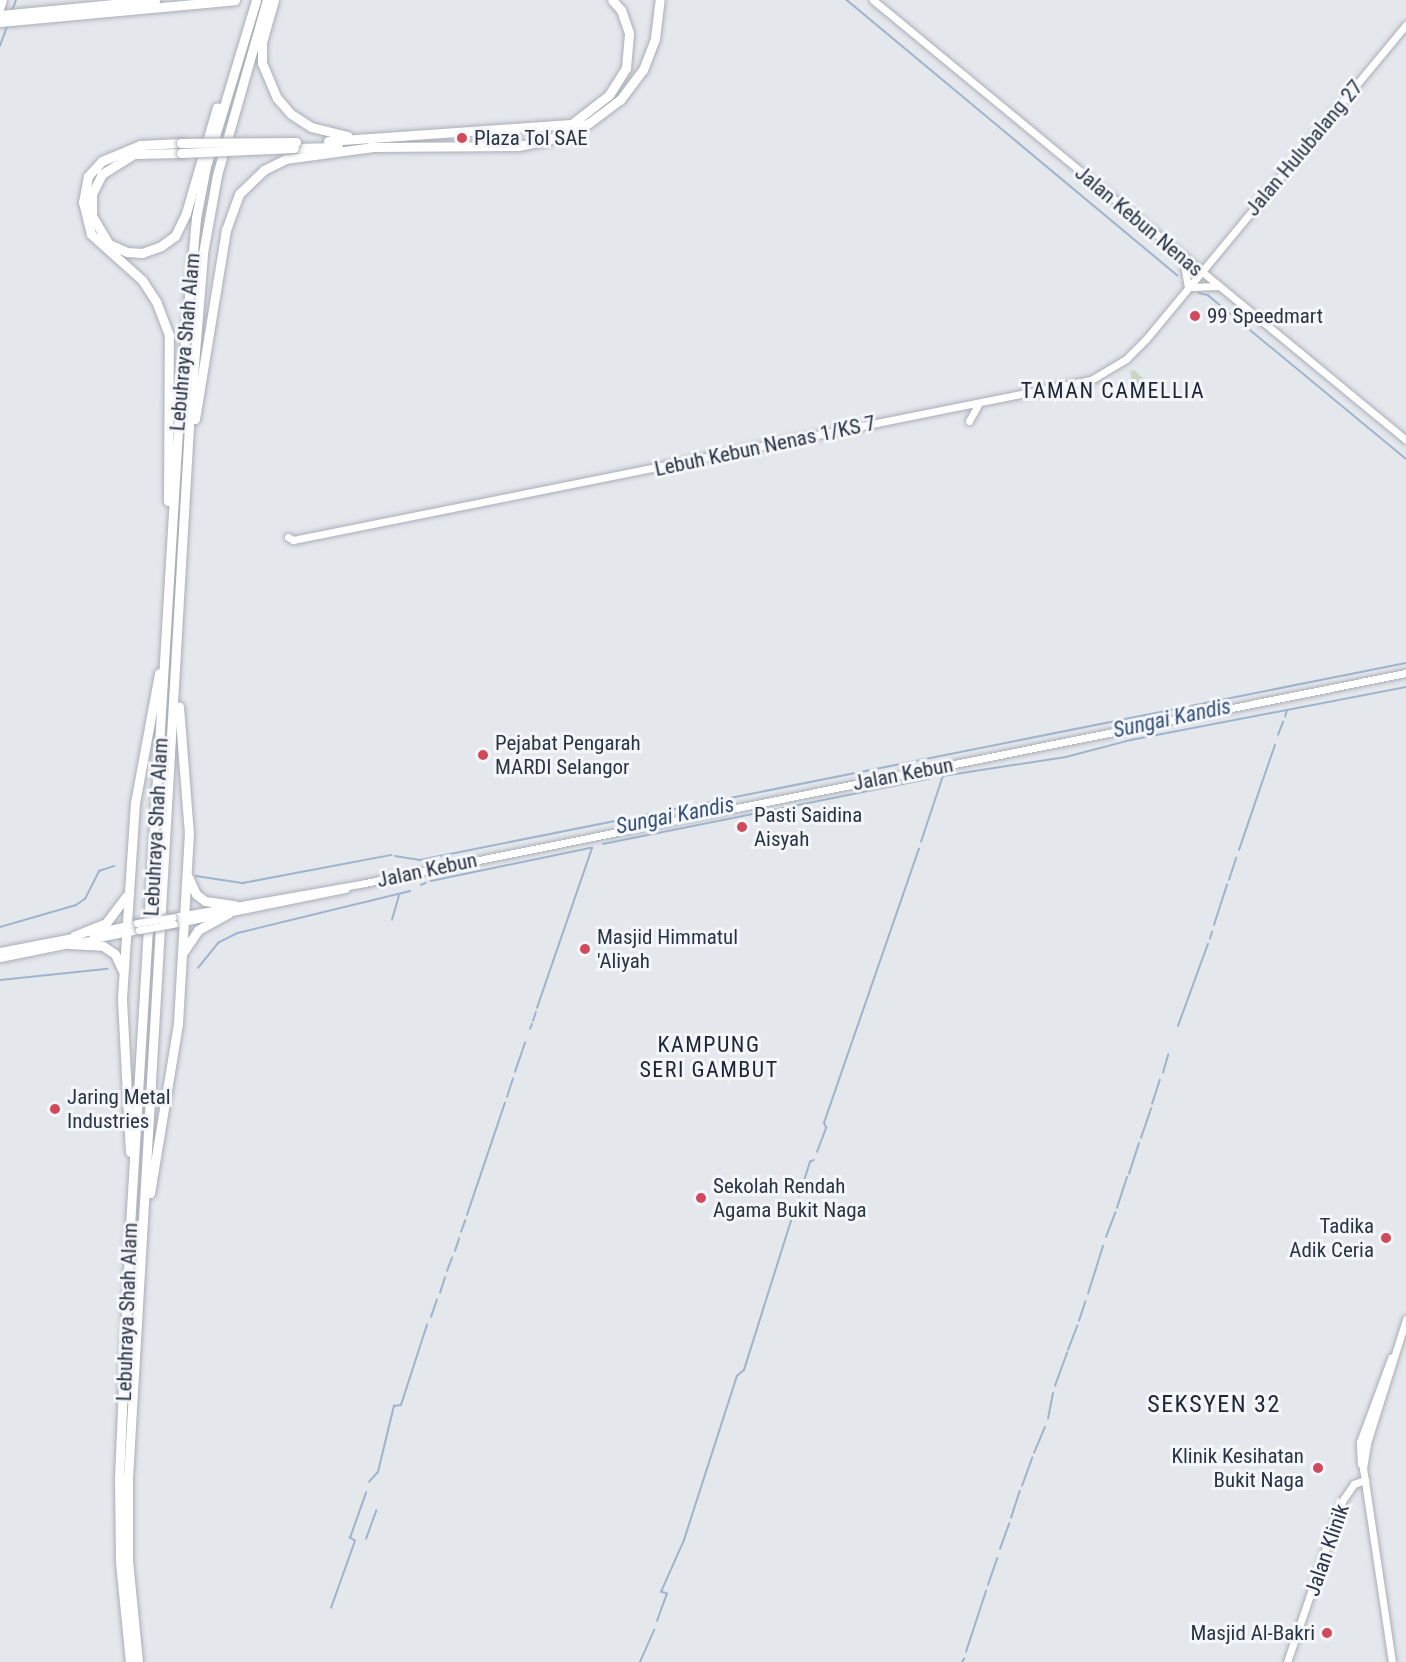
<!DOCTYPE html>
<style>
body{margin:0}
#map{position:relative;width:1406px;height:1662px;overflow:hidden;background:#e4e7ec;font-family:"Roboto Condensed",sans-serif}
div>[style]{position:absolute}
.green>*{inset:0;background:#c9d6c5}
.stream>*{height:1.5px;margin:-0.75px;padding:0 0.75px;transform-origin:0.75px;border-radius:0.75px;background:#9fb4cc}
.roads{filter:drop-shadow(0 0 2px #a9aeb7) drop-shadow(0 0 2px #a9aeb7)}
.secondary>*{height:7px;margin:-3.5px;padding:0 3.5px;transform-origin:3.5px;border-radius:3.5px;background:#fff}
.highway>*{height:9px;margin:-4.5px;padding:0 4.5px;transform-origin:4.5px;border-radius:4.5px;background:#fff}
.bridges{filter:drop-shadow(0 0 2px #a9aeb7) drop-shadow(0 0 2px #a9aeb7)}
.secondary-bridge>*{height:7px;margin:-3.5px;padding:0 3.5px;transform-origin:3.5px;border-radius:3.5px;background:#fff}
.highway-bridge>*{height:9px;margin:-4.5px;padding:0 4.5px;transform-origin:4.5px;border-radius:4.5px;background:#fff}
.dots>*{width:16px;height:16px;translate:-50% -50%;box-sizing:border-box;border:3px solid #f4f6f9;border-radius:50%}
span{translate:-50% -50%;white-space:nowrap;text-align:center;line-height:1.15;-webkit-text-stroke:6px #f4f6f9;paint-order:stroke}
.poi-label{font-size:21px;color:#2b3445}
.left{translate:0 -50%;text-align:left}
.right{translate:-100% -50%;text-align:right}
.street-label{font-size:21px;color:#2b3445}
.neighbourhood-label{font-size:22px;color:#1d2536;letter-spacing:1.5px}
.water-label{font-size:22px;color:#34527a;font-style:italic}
.quarter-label{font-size:24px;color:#1d2536;letter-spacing:1.5px}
</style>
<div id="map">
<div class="green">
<div style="clip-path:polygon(1134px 370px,1162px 395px,1137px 400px,1130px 372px)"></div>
</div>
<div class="stream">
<div style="left:847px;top:0;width:430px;rotate:39.8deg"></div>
<div style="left:12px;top:11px;width:12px;rotate:-70deg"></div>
<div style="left:0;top:46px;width:23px;rotate:-70deg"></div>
<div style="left:1199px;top:293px;width:9px;rotate:13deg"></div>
<div style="left:1208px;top:295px;width:257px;rotate:39.6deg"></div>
<div style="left:1285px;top:717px;width:7px;rotate:-74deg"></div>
<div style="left:1278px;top:735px;width:14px;rotate:-69deg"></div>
<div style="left:921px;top:842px;width:70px;rotate:-71.6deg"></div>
<div style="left:943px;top:776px;width:124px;rotate:-8.8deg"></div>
<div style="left:1066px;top:757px;width:67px;rotate:-14.7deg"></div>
<div style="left:1131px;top:740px;width:280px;rotate:-10.9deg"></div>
<div style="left:603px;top:844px;width:332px;rotate:-11.3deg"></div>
<div style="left:1239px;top:850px;width:111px;rotate:-71.1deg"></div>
<div style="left:395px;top:856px;width:25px;rotate:9deg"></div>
<div style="left:420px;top:860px;width:1005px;rotate:-11.3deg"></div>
<div style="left:196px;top:876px;width:48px;rotate:8.5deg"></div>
<div style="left:243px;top:883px;width:151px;rotate:-10.7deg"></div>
<div style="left:1229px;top:880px;width:23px;rotate:-72deg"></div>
<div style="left:431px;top:881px;width:163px;rotate:-11.7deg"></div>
<div style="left:421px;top:885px;width:5px;rotate:-22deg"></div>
<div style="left:392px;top:920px;width:25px;rotate:-74deg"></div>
<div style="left:1214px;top:925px;width:42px;rotate:-72deg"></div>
<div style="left:0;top:927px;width:79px;rotate:-16.1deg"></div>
<div style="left:76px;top:905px;width:11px;rotate:-34deg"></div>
<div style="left:85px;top:899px;width:31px;rotate:-63deg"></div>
<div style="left:99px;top:871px;width:16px;rotate:-18deg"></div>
<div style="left:1210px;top:939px;width:7px;rotate:-74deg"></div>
<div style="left:198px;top:968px;width:32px;rotate:-51deg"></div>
<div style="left:218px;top:943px;width:22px;rotate:-27deg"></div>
<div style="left:238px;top:933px;width:177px;rotate:-13.7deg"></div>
<div style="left:0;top:980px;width:108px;rotate:-5.9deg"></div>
<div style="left:537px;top:1008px;width:169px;rotate:-71deg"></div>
<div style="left:533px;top:1021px;width:9px;rotate:-72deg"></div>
<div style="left:1178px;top:1026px;width:87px;rotate:-69.9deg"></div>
<div style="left:530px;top:1029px;width:5px;rotate:-68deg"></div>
<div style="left:515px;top:1072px;width:31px;rotate:-71deg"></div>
<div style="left:1163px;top:1073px;width:19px;rotate:-74deg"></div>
<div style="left:507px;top:1097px;width:19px;rotate:-72deg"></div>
<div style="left:1152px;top:1104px;width:25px;rotate:-72deg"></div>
<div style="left:1141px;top:1138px;width:31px;rotate:-71deg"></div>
<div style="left:817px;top:1152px;width:26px;rotate:-69deg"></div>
<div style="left:826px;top:1128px;width:5px;rotate:-112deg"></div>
<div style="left:824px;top:1123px;width:290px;rotate:-70.9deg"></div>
<div style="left:1129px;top:1174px;width:32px;rotate:-72deg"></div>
<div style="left:799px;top:1196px;width:36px;rotate:-72deg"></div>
<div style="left:810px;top:1162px;width:4px;rotate:-27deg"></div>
<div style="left:1117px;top:1208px;width:32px;rotate:-72deg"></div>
<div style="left:467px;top:1215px;width:118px;rotate:-71.3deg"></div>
<div style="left:461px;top:1232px;width:12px;rotate:-70deg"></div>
<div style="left:1106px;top:1237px;width:26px;rotate:-69deg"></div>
<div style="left:455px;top:1251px;width:13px;rotate:-72deg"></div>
<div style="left:447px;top:1271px;width:14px;rotate:-69deg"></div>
<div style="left:440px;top:1293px;width:16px;rotate:-72deg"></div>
<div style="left:1088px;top:1294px;width:50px;rotate:-72.6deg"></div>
<div style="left:431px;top:1317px;width:18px;rotate:-71deg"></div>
<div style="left:1079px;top:1321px;width:20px;rotate:-72deg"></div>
<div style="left:1068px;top:1350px;width:26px;rotate:-69deg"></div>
<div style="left:1055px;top:1386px;width:35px;rotate:-70deg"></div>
<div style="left:1048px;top:1419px;width:26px;rotate:-79deg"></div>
<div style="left:1034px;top:1453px;width:28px;rotate:-67deg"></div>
<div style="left:369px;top:1482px;width:13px;rotate:-48deg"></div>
<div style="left:378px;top:1472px;width:68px;rotate:-76.4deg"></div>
<div style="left:394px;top:1406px;width:7px;rotate:-8deg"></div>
<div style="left:401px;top:1405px;width:84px;rotate:-72deg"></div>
<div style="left:1022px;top:1486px;width:30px;rotate:-70deg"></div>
<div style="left:1011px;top:1518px;width:28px;rotate:-72deg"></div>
<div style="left:366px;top:1539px;width:30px;rotate:-70deg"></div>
<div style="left:1000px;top:1549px;width:27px;rotate:-70deg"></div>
<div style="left:988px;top:1585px;width:28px;rotate:-71deg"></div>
<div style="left:331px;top:1608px;width:71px;rotate:-70.3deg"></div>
<div style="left:355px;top:1541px;width:6px;rotate:-149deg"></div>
<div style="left:350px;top:1538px;width:48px;rotate:-70.4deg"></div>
<div style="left:657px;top:1621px;width:29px;rotate:-70deg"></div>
<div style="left:667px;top:1594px;width:6px;rotate:-162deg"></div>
<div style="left:661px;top:1592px;width:57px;rotate:-66.1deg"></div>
<div style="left:684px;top:1540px;width:172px;rotate:-72.1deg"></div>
<div style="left:737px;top:1376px;width:9px;rotate:-41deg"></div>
<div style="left:744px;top:1370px;width:173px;rotate:-72.5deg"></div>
<div style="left:966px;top:1652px;width:64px;rotate:-71.8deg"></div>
<div style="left:640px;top:1662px;width:35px;rotate:-66deg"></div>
<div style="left:962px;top:1662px;width:4px;rotate:-56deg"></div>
</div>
<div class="roads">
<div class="secondary">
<div style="left:873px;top:0;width:691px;rotate:39.54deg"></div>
<div style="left:0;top:9px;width:9px;rotate:-72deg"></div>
<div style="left:1183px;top:259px;width:29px;rotate:80deg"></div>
<div style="left:1191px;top:287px;width:27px;rotate:-2deg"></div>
<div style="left:969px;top:421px;width:18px;rotate:-61deg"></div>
<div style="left:288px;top:537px;width:6px;rotate:31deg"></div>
<div style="left:293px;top:540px;width:814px;rotate:-11.34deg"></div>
<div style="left:1091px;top:380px;width:41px;rotate:-31deg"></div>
<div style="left:1126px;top:359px;width:28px;rotate:-45deg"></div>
<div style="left:1146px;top:339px;width:408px;rotate:-50.4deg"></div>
<div style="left:173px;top:917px;width:195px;rotate:-10deg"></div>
<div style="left:365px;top:883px;width:1062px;rotate:-11.41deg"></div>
<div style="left:173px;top:924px;width:176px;rotate:-11.5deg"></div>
<div style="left:91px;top:933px;width:47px;rotate:-12.3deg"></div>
<div style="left:0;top:951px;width:78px;rotate:-11deg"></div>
<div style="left:0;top:958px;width:142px;rotate:-11.4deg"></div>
<div style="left:1361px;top:1464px;width:22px;rotate:-93deg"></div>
<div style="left:1360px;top:1442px;width:90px;rotate:-69.7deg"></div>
<div style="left:1287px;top:1662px;width:170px;rotate:-71.1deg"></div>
<div style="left:1342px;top:1501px;width:21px;rotate:-55deg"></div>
<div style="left:1354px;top:1484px;width:12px;rotate:-20deg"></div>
<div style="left:1392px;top:1662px;width:195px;rotate:-98.5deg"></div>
<div style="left:1363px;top:1469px;width:26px;rotate:-81deg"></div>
<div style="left:1367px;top:1443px;width:130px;rotate:-72.5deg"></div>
</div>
<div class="highway">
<div style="left:274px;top:0;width:44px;rotate:105.9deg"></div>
<div style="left:262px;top:42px;width:21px;rotate:90deg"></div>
<div style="left:262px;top:63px;width:38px;rotate:67deg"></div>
<div style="left:277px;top:98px;width:21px;rotate:49deg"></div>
<div style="left:291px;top:114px;width:24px;rotate:33deg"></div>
<div style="left:311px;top:127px;width:38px;rotate:14deg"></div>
<div style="left:0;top:15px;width:156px;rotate:-5.5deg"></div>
<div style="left:0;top:22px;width:236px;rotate:-5.3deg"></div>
<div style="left:569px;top:126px;width:51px;rotate:-37.8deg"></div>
<div style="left:609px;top:95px;width:32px;rotate:-58deg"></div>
<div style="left:626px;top:68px;width:35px;rotate:-85deg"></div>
<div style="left:629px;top:33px;width:24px;rotate:-109deg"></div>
<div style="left:621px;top:10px;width:13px;rotate:-132deg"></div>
<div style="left:328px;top:141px;width:247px;rotate:-4deg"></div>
<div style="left:370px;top:147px;width:148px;rotate:-0.4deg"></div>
<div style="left:518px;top:146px;width:31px;rotate:-11deg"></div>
<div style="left:548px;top:140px;width:44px;rotate:-22.5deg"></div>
<div style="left:589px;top:123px;width:39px;rotate:-37deg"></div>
<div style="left:620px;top:100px;width:38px;rotate:-53deg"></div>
<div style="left:643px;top:70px;width:34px;rotate:-69deg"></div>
<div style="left:655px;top:38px;width:38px;rotate:-83deg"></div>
<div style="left:294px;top:148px;width:44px;rotate:-1.3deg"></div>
<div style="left:181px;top:153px;width:47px;rotate:178.8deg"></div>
<div style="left:134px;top:154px;width:38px;rotate:148deg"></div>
<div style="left:102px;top:174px;width:22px;rotate:117deg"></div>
<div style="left:92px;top:194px;width:22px;rotate:90deg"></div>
<div style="left:92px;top:216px;width:33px;rotate:59deg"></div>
<div style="left:109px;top:244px;width:20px;rotate:24deg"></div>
<div style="left:127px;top:252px;width:15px;rotate:4deg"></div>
<div style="left:142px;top:253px;width:20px;rotate:-20deg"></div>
<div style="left:161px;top:246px;width:17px;rotate:-36deg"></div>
<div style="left:175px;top:236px;width:25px;rotate:-64deg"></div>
<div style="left:186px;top:213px;width:110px;rotate:-73.7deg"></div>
<div style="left:195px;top:419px;width:192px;rotate:-80.7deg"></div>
<div style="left:226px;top:230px;width:38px;rotate:-70deg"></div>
<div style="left:239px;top:194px;width:35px;rotate:-44deg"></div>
<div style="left:264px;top:170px;width:25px;rotate:-27deg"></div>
<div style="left:286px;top:159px;width:89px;rotate:-7.8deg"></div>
<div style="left:168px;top:501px;width:166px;rotate:-89.7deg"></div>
<div style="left:169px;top:335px;width:34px;rotate:-111deg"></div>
<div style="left:157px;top:303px;width:27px;rotate:-123deg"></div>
<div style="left:142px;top:280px;width:69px;rotate:-138deg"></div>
<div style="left:91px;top:234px;width:33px;rotate:-104deg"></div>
<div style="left:83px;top:202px;width:26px;rotate:-79deg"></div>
<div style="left:88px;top:176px;width:21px;rotate:-47deg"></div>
<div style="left:102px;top:161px;width:41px;rotate:-22.8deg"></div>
<div style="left:140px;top:145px;width:41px;rotate:-2.8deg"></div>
<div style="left:188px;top:877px;width:19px;rotate:65deg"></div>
<div style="left:196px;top:894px;width:11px;rotate:38deg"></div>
<div style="left:205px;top:901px;width:30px;rotate:8deg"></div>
<div style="left:74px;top:936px;width:35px;rotate:-22deg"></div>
<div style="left:106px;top:923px;width:34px;rotate:-53deg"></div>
<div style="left:69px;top:944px;width:34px;rotate:3deg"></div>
<div style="left:103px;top:946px;width:14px;rotate:34deg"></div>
<div style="left:115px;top:954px;width:17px;rotate:65deg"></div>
<div style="left:184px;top:951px;width:25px;rotate:-56deg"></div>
<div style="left:198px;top:930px;width:35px;rotate:-29deg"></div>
<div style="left:130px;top:1152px;width:154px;rotate:-93deg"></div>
<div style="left:122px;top:998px;width:195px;rotate:-86.2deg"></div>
<div style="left:135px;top:803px;width:132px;rotate:-79.5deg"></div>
<div style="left:150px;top:1193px;width:172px;rotate:-80.6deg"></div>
<div style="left:178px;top:1023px;width:189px;rotate:-86.7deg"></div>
<div style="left:189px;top:834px;width:128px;rotate:-94.5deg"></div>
<div style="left:130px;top:1662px;width:101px;rotate:-95.7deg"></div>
<div style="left:120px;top:1561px;width:83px;rotate:-90.7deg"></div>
<div style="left:119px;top:1478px;width:252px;rotate:-87.5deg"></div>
<div style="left:130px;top:1226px;width:831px;rotate:-86.55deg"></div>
<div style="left:180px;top:397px;width:180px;rotate:-84.9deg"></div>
<div style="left:196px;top:218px;width:53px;rotate:-79.1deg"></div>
<div style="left:206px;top:166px;width:173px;rotate:-73.2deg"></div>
<div style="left:138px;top:1662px;width:102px;rotate:-95.6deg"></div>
<div style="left:128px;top:1560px;width:82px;rotate:-90deg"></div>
<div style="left:128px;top:1478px;width:1055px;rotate:-86.68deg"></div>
<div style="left:189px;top:425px;width:173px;rotate:-85.3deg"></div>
<div style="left:203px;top:253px;width:79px;rotate:-79.8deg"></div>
<div style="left:217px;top:175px;width:182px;rotate:-74.1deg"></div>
</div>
</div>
<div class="bridges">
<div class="secondary-bridge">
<div style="left:137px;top:923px;width:36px;rotate:-9deg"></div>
<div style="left:139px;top:930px;width:35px;rotate:-10deg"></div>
</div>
<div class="highway-bridge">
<div style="left:181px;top:143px;width:115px;rotate:-0.5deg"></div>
<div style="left:181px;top:153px;width:113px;rotate:-2.5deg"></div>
</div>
</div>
<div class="dots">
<div style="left:462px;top:138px;background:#d1495b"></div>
<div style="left:1195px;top:316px;background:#d1495b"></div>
<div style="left:483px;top:755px;background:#d1495b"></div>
<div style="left:742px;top:827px;background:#d1495b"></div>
<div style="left:585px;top:949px;background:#d1495b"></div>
<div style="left:55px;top:1109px;background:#d1495b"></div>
<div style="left:701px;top:1198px;background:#d1495b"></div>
<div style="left:1386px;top:1238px;background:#d1495b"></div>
<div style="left:1318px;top:1468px;background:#d1495b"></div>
<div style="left:1327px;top:1633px;background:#d1495b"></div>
</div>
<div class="poi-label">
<span class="left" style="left:474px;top:138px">Plaza Tol SAE</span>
<span class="left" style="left:1207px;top:316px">99 Speedmart</span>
<span class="left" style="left:495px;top:755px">Pejabat Pengarah<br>MARDI Selangor</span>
<span class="left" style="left:754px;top:827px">Pasti Saidina<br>Aisyah</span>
<span class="left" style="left:597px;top:949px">Masjid Himmatul<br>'Aliyah</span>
<span class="left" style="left:67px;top:1109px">Jaring Metal<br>Industries</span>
<span class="left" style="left:713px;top:1198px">Sekolah Rendah<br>Agama Bukit Naga</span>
<span class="right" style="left:1374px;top:1238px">Tadika<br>Adik Ceria</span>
<span class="right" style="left:1304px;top:1468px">Klinik Kesihatan<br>Bukit Naga</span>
<span class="right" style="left:1315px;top:1633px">Masjid Al-Bakri</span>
</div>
<div class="street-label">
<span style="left:1304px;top:148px;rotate:-50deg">Jalan Hulubalang 27</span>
<span style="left:1139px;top:221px;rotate:40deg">Jalan Kebun Nenas</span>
<span style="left:185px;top:342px;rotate:-85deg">Lebuhraya Shah Alam</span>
<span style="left:765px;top:446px;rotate:-12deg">Lebuh Kebun Nenas 1/KS 7</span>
<span style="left:903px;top:774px;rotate:-11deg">Jalan Kebun</span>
<span style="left:156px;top:827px;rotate:-87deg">Lebuhraya Shah Alam</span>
<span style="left:427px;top:870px;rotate:-12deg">Jalan Kebun</span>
<span style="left:127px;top:1312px;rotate:-88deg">Lebuhraya Shah Alam</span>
<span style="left:1327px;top:1550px;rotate:-71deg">Jalan Klinik</span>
</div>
<div class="neighbourhood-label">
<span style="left:1113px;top:391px">TAMAN CAMELLIA</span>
<span style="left:709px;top:1057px">KAMPUNG<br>SERI GAMBUT</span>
</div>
<div class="water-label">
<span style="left:1172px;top:718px;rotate:-12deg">Sungai Kandis</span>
<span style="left:675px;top:815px;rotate:-11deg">Sungai Kandis</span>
</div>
<div class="quarter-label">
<span style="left:1214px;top:1405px">SEKSYEN 32</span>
</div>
</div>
